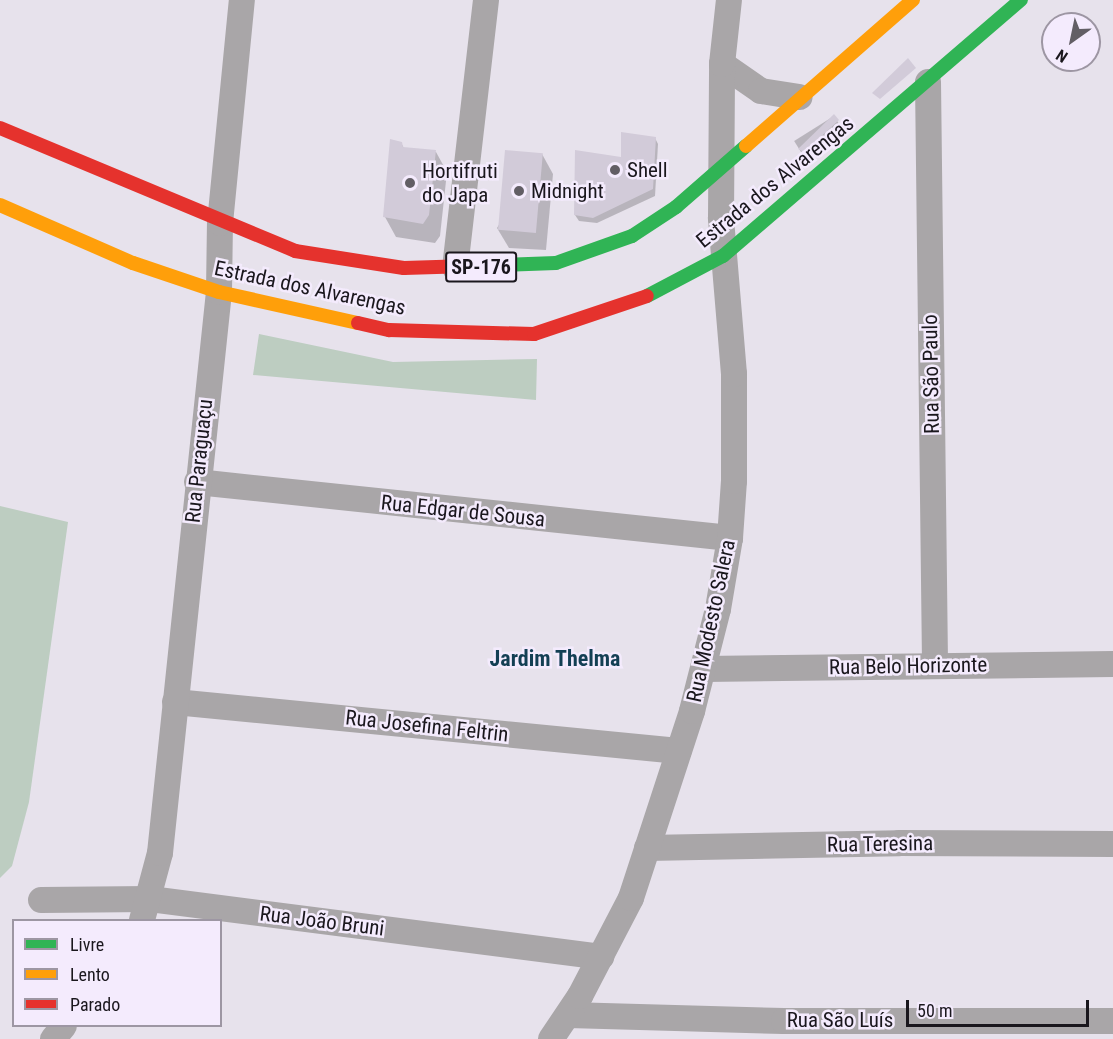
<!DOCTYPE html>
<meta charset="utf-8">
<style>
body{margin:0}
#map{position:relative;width:1113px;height:1039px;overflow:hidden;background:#e7e2ec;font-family:"Roboto Condensed",sans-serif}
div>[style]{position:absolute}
.green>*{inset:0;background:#bdcdc1}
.shadow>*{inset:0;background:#0003;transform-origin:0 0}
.building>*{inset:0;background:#d2cbd9;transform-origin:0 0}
.street>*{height:26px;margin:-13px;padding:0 13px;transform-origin:13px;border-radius:13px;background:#a9a6a8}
.fast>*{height:14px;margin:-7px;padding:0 7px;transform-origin:7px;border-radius:7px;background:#30b455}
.slow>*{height:14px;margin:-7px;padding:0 7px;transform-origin:7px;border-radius:7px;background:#ff9f0a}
.jam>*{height:14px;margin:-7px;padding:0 7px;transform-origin:7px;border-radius:7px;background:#e5322d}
.dots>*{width:16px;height:16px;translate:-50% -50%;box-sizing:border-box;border:3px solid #f4ebfd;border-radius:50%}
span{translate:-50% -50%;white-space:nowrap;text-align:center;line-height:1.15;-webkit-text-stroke:5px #f4ebfd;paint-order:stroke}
.shield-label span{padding:2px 4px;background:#f4ebfd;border:2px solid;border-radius:4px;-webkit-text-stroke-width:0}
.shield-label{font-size:20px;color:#1a171d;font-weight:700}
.poi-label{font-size:21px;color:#1a171d}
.left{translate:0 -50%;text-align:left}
.street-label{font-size:21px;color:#1a171d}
.neighbourhood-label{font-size:22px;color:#133f54;font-weight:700}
.legend{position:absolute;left:12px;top:919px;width:210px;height:108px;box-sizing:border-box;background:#f4ebfd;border:2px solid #9d96a3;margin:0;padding:8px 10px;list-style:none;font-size:18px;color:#1a171d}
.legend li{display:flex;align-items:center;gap:12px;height:30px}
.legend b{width:30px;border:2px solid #9d96a3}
.north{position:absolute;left:1041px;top:12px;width:60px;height:60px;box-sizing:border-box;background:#f4ebfd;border:2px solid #9d96a3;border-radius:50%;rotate:213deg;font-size:16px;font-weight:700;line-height:24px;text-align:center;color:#1a171d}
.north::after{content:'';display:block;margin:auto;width:21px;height:27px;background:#625e65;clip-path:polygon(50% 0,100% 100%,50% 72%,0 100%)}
.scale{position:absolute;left:906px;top:1000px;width:183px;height:27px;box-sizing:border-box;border:3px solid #1a171d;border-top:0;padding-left:8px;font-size:18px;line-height:21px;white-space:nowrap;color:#1a171d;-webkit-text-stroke:4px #f4ebfd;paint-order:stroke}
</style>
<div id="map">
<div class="green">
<div style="clip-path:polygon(259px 334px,393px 362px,537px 359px,536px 400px,253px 375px)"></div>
<div style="clip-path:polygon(0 506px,68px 522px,29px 802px,12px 866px,0 878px)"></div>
</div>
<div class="shadow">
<div style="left:834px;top:116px;width:13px;height:47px;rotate:58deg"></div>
<div style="clip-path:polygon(655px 138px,658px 144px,655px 196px,597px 223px,579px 221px,575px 215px,623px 159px)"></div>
<div style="clip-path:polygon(401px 143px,404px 148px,436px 152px,447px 172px,440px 236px,435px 243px,396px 237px,385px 217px)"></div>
<div style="clip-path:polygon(542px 154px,553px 174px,546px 250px,509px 248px,497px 228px)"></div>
</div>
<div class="building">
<div style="clip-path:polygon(908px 58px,916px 68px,880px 99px,872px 93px)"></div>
<div style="clip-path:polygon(834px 114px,839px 120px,804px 152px,798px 149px)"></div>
<div style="clip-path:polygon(621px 132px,656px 137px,653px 189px,593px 218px,574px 215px,575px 150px,621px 157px)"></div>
<div style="clip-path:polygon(390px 139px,402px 142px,403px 147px,436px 150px,429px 215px,423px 224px,383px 217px)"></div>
<div style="left:505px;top:150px;width:38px;height:80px;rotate:5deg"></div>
</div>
<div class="street">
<div style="left:722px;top:64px;width:47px;rotate:34.7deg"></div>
<div style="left:761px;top:91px;width:39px;rotate:9deg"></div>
<div style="left:928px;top:82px;width:583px;rotate:89.31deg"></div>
<div style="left:455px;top:268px;width:270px;rotate:-83.4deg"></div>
<div style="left:197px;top:482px;width:536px;rotate:6deg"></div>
<div style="left:704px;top:669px;width:409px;rotate:-0.7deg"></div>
<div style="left:175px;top:702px;width:506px;rotate:5.55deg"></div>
<div style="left:647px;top:848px;width:252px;rotate:-1.1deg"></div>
<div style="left:899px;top:843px;width:214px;rotate:0.3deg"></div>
<div style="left:41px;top:900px;width:109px;rotate:-0.5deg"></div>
<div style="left:150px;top:899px;width:455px;rotate:7.3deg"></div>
<div style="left:142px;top:920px;width:69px;rotate:-75deg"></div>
<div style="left:160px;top:853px;width:564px;rotate:-84deg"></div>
<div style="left:219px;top:292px;width:69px;rotate:-89.2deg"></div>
<div style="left:220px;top:223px;width:224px;rotate:-84.4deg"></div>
<div style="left:568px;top:1015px;width:216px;rotate:1.6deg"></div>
<div style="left:784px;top:1021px;width:329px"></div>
<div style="left:53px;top:1039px;width:17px;rotate:-50deg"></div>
<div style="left:551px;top:1039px;width:52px;rotate:-56deg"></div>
<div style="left:580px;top:996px;width:110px;rotate:-62.5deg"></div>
<div style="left:631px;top:898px;width:197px;rotate:-71.9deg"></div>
<div style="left:692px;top:711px;width:105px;rotate:-75.7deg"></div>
<div style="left:718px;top:609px;width:72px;rotate:-80.4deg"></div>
<div style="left:730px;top:538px;width:57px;rotate:-86deg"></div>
<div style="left:734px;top:481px;width:107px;rotate:-90deg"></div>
<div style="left:734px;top:374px;width:157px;rotate:-94.8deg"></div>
<div style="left:721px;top:218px;width:154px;rotate:-89.6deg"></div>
<div style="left:722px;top:64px;width:64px;rotate:-83.8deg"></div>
</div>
<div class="fast">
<div style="left:469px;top:266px;width:87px;rotate:-2deg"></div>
<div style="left:556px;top:263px;width:81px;rotate:-19.6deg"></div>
<div style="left:632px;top:236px;width:53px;rotate:-33.4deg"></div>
<div style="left:676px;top:207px;width:93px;rotate:-41.1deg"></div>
<div style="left:647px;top:296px;width:86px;rotate:-27.8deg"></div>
<div style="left:723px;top:256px;width:393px;rotate:-40.7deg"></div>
</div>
<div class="slow">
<div style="left:746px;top:146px;width:222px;rotate:-41.2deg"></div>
<div style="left:0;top:205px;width:145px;rotate:23.6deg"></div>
<div style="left:133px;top:263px;width:91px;rotate:18.6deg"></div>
<div style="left:219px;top:292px;width:142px;rotate:12.6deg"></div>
</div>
<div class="jam">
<div style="left:0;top:128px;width:320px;rotate:22.6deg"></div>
<div style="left:295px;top:251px;width:110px;rotate:8.9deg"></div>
<div style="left:404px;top:268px;width:65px;rotate:-1.8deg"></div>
<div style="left:358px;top:323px;width:32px;rotate:13deg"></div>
<div style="left:389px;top:330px;width:145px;rotate:1.6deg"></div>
<div style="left:534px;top:334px;width:119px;rotate:-18.6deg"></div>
</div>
<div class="dots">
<div style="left:615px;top:170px;background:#625e65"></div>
<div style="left:410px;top:183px;background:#625e65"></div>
<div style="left:519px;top:191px;background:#625e65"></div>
</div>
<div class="shield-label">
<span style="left:481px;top:267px">SP-176</span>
</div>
<div class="poi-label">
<span class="left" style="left:627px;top:170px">Shell</span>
<span class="left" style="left:422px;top:183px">Hortifruti<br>do Japa</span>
<span class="left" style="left:531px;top:191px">Midnight</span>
</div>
<div class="street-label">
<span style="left:775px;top:182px;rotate:-39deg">Estrada dos Alvarengas</span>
<span style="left:310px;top:288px;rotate:12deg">Estrada dos Alvarengas</span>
<span style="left:931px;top:374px;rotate:-91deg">Rua São Paulo</span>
<span style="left:199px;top:461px;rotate:-84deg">Rua Paraguaçu</span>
<span style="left:463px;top:511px;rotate:6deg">Rua Edgar de Sousa</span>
<span style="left:711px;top:621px;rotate:-78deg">Rua Modesto Salera</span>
<span style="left:908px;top:666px;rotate:-1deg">Rua Belo Horizonte</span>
<span style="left:427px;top:726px;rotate:6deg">Rua Josefina Feltrin</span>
<span style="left:880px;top:844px;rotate:-1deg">Rua Teresina</span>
<span style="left:322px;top:921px;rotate:7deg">Rua João Bruni</span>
<span style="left:840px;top:1020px">Rua São Luís</span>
</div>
<div class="neighbourhood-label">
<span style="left:555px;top:659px">Jardim Thelma</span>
</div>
<ul class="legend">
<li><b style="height:8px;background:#30b455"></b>Livre</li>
<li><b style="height:8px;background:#ff9f0a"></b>Lento</li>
<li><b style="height:8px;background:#e5322d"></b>Parado</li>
</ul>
<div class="north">N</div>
<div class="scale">50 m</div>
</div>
